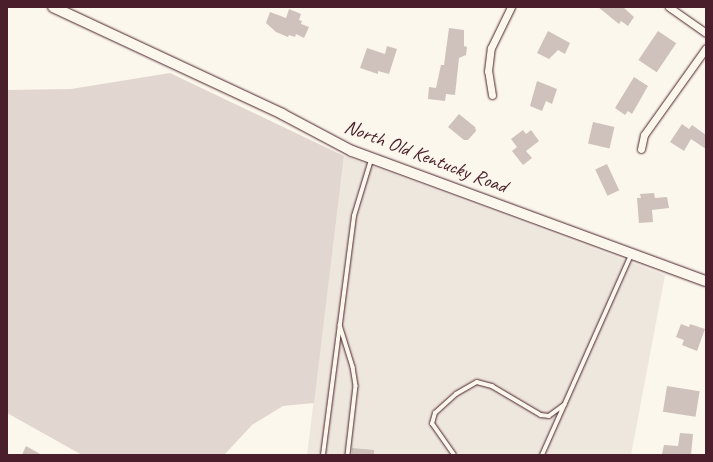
<!DOCTYPE html>
<style>
body{margin:0}
#map{position:relative;width:713px;height:462px;overflow:hidden;background:#fbf7ec;font-family:Caveat,sans-serif}
div>[style]{position:absolute}
.built>*{inset:0;background:#eee7de}
.green>*{inset:0;background:#e2d7d0}
.building>*{inset:0;background:#cfc2bc;transform-origin:0 0}
.roads{filter:drop-shadow(0 0 1px #4a1f2b) drop-shadow(0 0 1px #4a1f2b)}
.lane>*{height:3.5px;margin:-1.75px;padding:0 1.75px;transform-origin:1.75px;border-radius:1.75px;background:#fbf7ec}
.street>*{height:7px;margin:-3.5px;padding:0 3.5px;transform-origin:3.5px;border-radius:3.5px;background:#fbf7ec}
.secondary>*{height:10px;margin:-5px;padding:0 5px;transform-origin:5px;border-radius:5px;background:#fbf7ec}
span{translate:-50% -50%;white-space:nowrap;text-align:center;line-height:1.15;-webkit-text-stroke:3px #fbf7ec;paint-order:stroke}
.street-label{font-size:20px;color:#4a1f2b}
.frame{position:absolute;inset:0;border:8px solid #4a1f2b;pointer-events:none}
</style>
<div id="map">
<div class="built">
<div style="clip-path:polygon(344px 156px,665px 275px,631px 455px,307px 455px)"></div>
</div>
<div class="green">
<div style="clip-path:polygon(170px 73px,344px 156px,314px 403px,283px 406px,252px 425px,225px 454px,228px 455px,82px 455px,7px 413px,7px 90px,71px 89px)"></div>
</div>
<div class="building">
<div style="clip-path:polygon(598px 7px,623px 7px,634px 17px,628px 26px,621px 21px,619px 24px)"></div>
<div style="clip-path:polygon(289px 9px,301px 14px,299px 20px,302px 21px,301px 24px,309px 27px,304px 38px,296px 34px,295px 37px,289px 35px,288px 37px,276px 32px,266px 23px,270px 12px,286px 18px)"></div>
<div style="clip-path:polygon(449px 28px,464px 30px,464px 46px,467px 47px,466px 55px,459px 58px,455px 95px,446px 94px,445px 101px,428px 99px,429px 87px,436px 88px,441px 65px,444px 65px)"></div>
<div style="clip-path:polygon(548px 31px,570px 43px,565px 54px,558px 50px,549px 59px,537px 53px)"></div>
<div style="left:658px;top:31px;width:22px;height:35px;rotate:34deg"></div>
<div style="clip-path:polygon(387px 46px,397px 49px,389px 74px,378px 71px,378px 74px,360px 68px,367px 48px,385px 54px)"></div>
<div style="clip-path:polygon(634px 77px,648px 86px,632px 114px,628px 111px,625px 115px,615px 108px)"></div>
<div style="clip-path:polygon(537px 81px,557px 89px,552px 104px,546px 101px,542px 111px,530px 106px)"></div>
<div style="clip-path:polygon(459px 114px,475px 127px,476px 131px,468px 140px,464px 140px,448px 127px)"></div>
<div style="left:593px;top:122px;width:22px;height:22px;rotate:13deg"></div>
<div style="clip-path:polygon(682px 124px,689px 129px,692px 125px,706px 135px,706px 149px,691px 139px,684px 151px,670px 142px)"></div>
<div style="clip-path:polygon(523px 130px,526px 134px,531px 130px,539px 141px,526px 151px,532px 158px,523px 165px,512px 151px,517px 147px,511px 139px)"></div>
<div style="left:607px;top:164px;width:29px;height:13px;rotate:65deg"></div>
<div style="clip-path:polygon(654px 193px,655px 198px,667px 197px,669px 208px,652px 210px,653px 222px,639px 223px,637px 198px,641px 198px,640px 194px)"></div>
<div style="clip-path:polygon(681px 324px,689px 327px,690px 324px,705px 329px,697px 351px,682px 345px,684px 340px,676px 337px)"></div>
<div style="left:667px;top:386px;width:33px;height:26px;rotate:9deg"></div>
<div style="clip-path:polygon(680px 433px,693px 434px,691px 455px,662px 454px,664px 445px,678px 446px)"></div>
<div style="clip-path:polygon(26px 446px,42px 455px,22px 455px)"></div>
<div style="clip-path:polygon(352px 448px,374px 450px,374px 455px,352px 455px)"></div>
</div>
<div class="roads">
<div class="lane">
<div style="left:340px;top:325px;width:44px;rotate:72.8deg"></div>
<div style="left:353px;top:367px;width:19px;rotate:81deg"></div>
<div style="left:356px;top:386px;width:69px;rotate:96.6deg"></div>
<div style="left:323px;top:455px;width:241px;rotate:-82.6deg"></div>
<div style="left:354px;top:216px;width:59px;rotate:-73.1deg"></div>
<div style="left:454px;top:455px;width:38px;rotate:-125deg"></div>
<div style="left:432px;top:424px;width:11px;rotate:-75deg"></div>
<div style="left:435px;top:413px;width:28px;rotate:-42deg"></div>
<div style="left:456px;top:394px;width:24px;rotate:-30deg"></div>
<div style="left:477px;top:382px;width:16px;rotate:15deg"></div>
<div style="left:492px;top:386px;width:57px;rotate:30.6deg"></div>
<div style="left:541px;top:415px;width:8px;rotate:7deg"></div>
<div style="left:549px;top:416px;width:19px;rotate:-36deg"></div>
<div style="left:542px;top:455px;width:219px;rotate:-66deg"></div>
</div>
<div class="street">
<div style="left:669px;top:7px;width:45px;rotate:35.1deg"></div>
<div style="left:492px;top:95px;width:24px;rotate:-99deg"></div>
<div style="left:488px;top:71px;width:23px;rotate:-83deg"></div>
<div style="left:491px;top:48px;width:46px;rotate:-64deg"></div>
<div style="left:641px;top:149px;width:14px;rotate:-78deg"></div>
<div style="left:644px;top:135px;width:107px;rotate:-54.5deg"></div>
</div>
<div class="secondary">
<div style="left:53px;top:7px;width:253px;rotate:25deg"></div>
<div style="left:282px;top:114px;width:79px;rotate:27.9deg"></div>
<div style="left:352px;top:151px;width:377px;rotate:20.2deg"></div>
</div>
</div>
<div class="street-label">
<span style="left:426px;top:156px;rotate:21deg">North Old Kentucky Road</span>
</div>
<div class="frame"></div>
</div>
